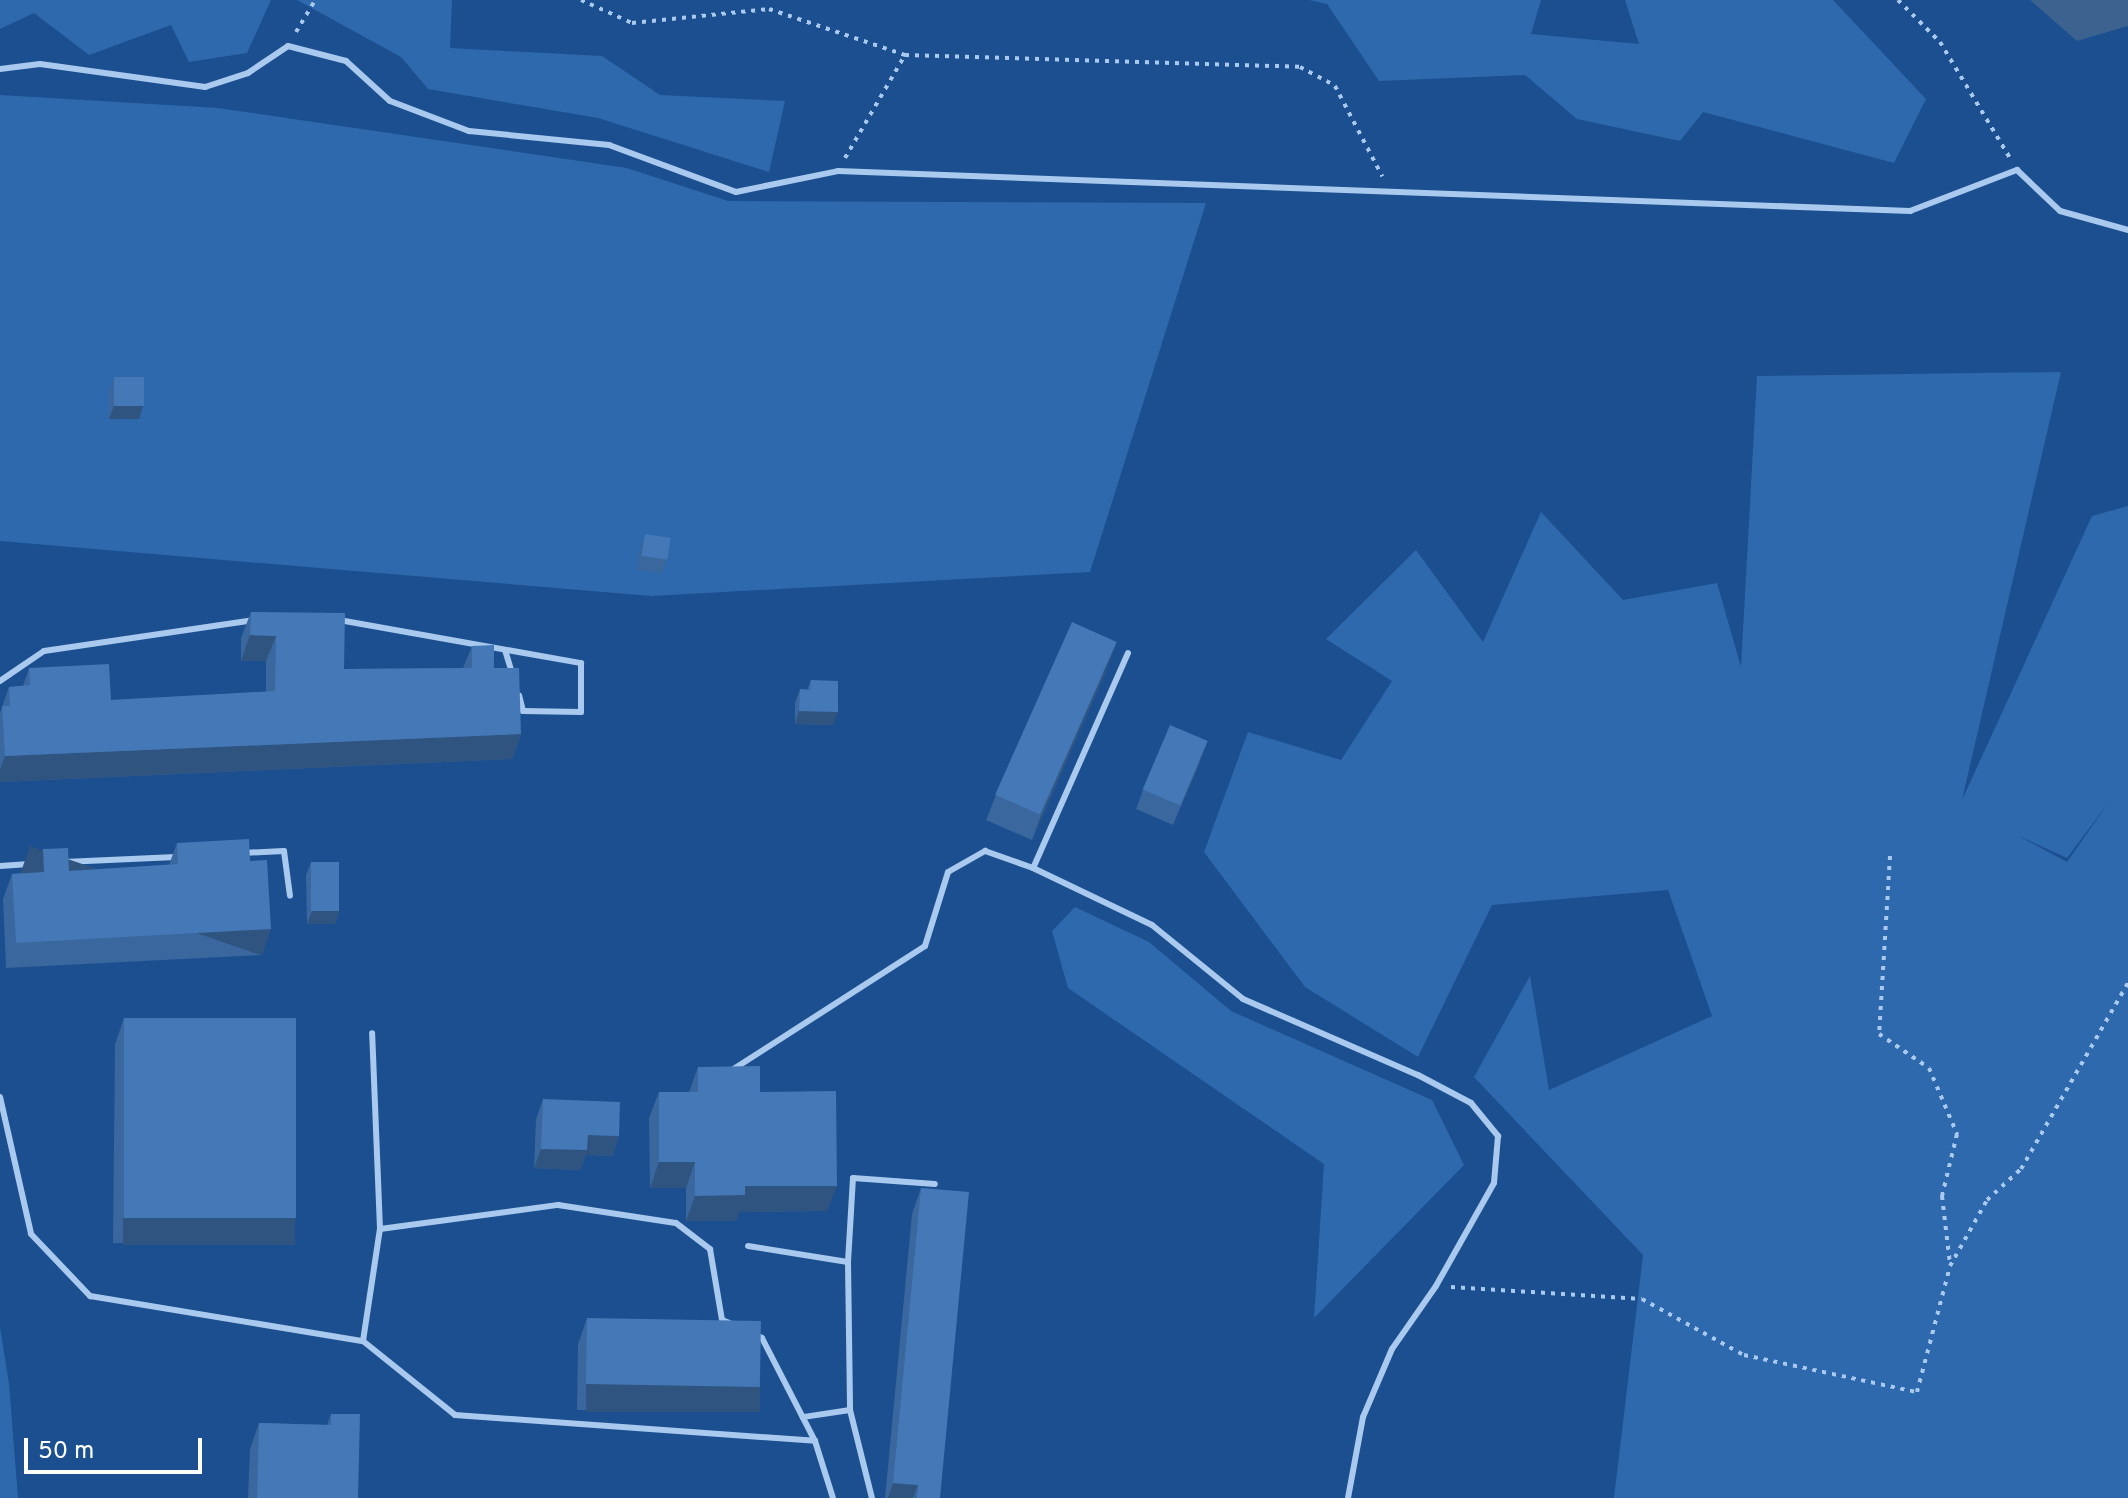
<!DOCTYPE html>
<style>
body{margin:0}
#map{position:relative;width:2128px;height:1498px;overflow:hidden;background:#1b4f8f;font-family:Overpass,sans-serif}
div>[style]{position:absolute}
.green>*{inset:0;background:#2e69ad}
.water>*{inset:0;background:#3c6290}
.path>*{height:4px;margin-top:-2px;transform-origin:0;background:repeating-linear-gradient(90deg,#a9c9ee 0 4px,transparent 0 10px)}
.lane>*{height:6px;margin:-3px;padding:0 3px;transform-origin:3px;border-radius:3px;background:#a9c9ee}
.wall>*{inset:0;background:#3a679d}
.shaded-wall>*{inset:0;background:#305480;transform-origin:0 0}
.building>*{inset:0;background:#4478b7;transform-origin:0 0}
span{translate:-50% -50%;white-space:nowrap;text-align:center;line-height:1.15;-webkit-text-stroke:7px #1b4f8f;paint-order:stroke}
.scale{position:absolute;left:24px;top:1438px;width:178px;height:36px;box-sizing:border-box;border:4px solid #fff;border-top:0;padding-left:10px;font-size:24px;line-height:28px;white-space:nowrap;color:#fff;-webkit-text-stroke:6px #1b4f8f;paint-order:stroke}
</style>
<div id="map">
<div class="green">
<div style="clip-path:polygon(0 0,271px 0,247px 53px,189px 62px,171px 25px,89px 55px,34px 13px,0 29px)"></div>
<div style="clip-path:polygon(297px 0,452px 0,450px 48px,602px 56px,660px 95px,785px 101px,769px 172px,598px 118px,428px 89px,401px 57px)"></div>
<div style="clip-path:polygon(1309px 0,1541px 0,1531px 34px,1639px 44px,1625px 0,1833px 0,1926px 99px,1894px 163px,1703px 112px,1680px 141px,1577px 119px,1525px 75px,1379px 81px,1327px 4px)"></div>
<div style="clip-path:polygon(0 95px,218px 108px,627px 168px,728px 201px,1206px 203px,1090px 572px,651px 596px,0 541px)"></div>
<div style="clip-path:polygon(evenodd,2061px 372px,1962px 800px,2092px 516px,2128px 506px,2128px 1498px,1614px 1498px,1643px 1255px,1474px 1077px,1530px 976px,1549px 1090px,1712px 1016px,1668px 890px,1492px 905px,1418px 1057px,1305px 987px,1204px 852px,1248px 732px,1341px 760px,1392px 681px,1326px 639px,1416px 550px,1483px 642px,1541px 512px,1623px 600px,1717px 583px,1741px 667px,1757px 376px,2061px 372px,2109px 802px,2067px 862px,2017px 835px,2067px 858px,2109px 802px)"></div>
<div style="clip-path:polygon(1075px 907px,1149px 942px,1231px 1011px,1432px 1100px,1464px 1165px,1314px 1318px,1324px 1164px,1068px 988px,1052px 931px)"></div>
<div style="clip-path:polygon(0 1327px,9px 1384px,18px 1498px,0 1498px)"></div>
</div>
<div class="water">
<div style="clip-path:polygon(2030px 0,2128px 0,2128px 26px,2077px 41px)"></div>
</div>
<div class="path">
<div style="left:581px;top:0;width:56px;rotate:24.3deg"></div>
<div style="left:632px;top:23px;width:138px;rotate:-5.8deg"></div>
<div style="left:769px;top:9px;width:144px;rotate:18.7deg"></div>
<div style="left:1898px;top:0;width:59px;rotate:45deg"></div>
<div style="left:1940px;top:42px;width:135px;rotate:58.9deg"></div>
<div style="left:296px;top:32px;width:37px;rotate:-59deg"></div>
<div style="left:845px;top:158px;width:119px;rotate:-59.8deg"></div>
<div style="left:905px;top:55px;width:395px;rotate:1.7deg"></div>
<div style="left:1300px;top:67px;width:40px;rotate:28deg"></div>
<div style="left:1335px;top:86px;width:102px;rotate:62.4deg"></div>
<div style="left:1890px;top:856px;width:178px;rotate:93.5deg"></div>
<div style="left:1879px;top:1034px;width:60px;rotate:34.2deg"></div>
<div style="left:1929px;top:1068px;width:72px;rotate:67deg"></div>
<div style="left:1957px;top:1134px;width:64px;rotate:103.6deg"></div>
<div style="left:1942px;top:1196px;width:68px;rotate:83.3deg"></div>
<div style="left:1451px;top:1287px;width:191px;rotate:3.6deg"></div>
<div style="left:1642px;top:1299px;width:116px;rotate:28.8deg"></div>
<div style="left:1744px;top:1355px;width:177px;rotate:12.1deg"></div>
<div style="left:1917px;top:1392px;width:130px;rotate:-75.3deg"></div>
<div style="left:1950px;top:1266px;width:76px;rotate:-60.7deg"></div>
<div style="left:1987px;top:1200px;width:46px;rotate:-42.4deg"></div>
<div style="left:2021px;top:1169px;width:215px;rotate:-60.1deg"></div>
</div>
<div class="lane">
<div style="left:0;top:69px;width:40px;rotate:-7.1deg"></div>
<div style="left:40px;top:64px;width:167px;rotate:7.9deg"></div>
<div style="left:205px;top:87px;width:45px;rotate:-18deg"></div>
<div style="left:248px;top:73px;width:48px;rotate:-34deg"></div>
<div style="left:288px;top:46px;width:60px;rotate:14.5deg"></div>
<div style="left:346px;top:61px;width:59px;rotate:42.3deg"></div>
<div style="left:390px;top:101px;width:85px;rotate:20.8deg"></div>
<div style="left:469px;top:131px;width:141px;rotate:5.7deg"></div>
<div style="left:609px;top:145px;width:135px;rotate:20.3deg"></div>
<div style="left:736px;top:192px;width:104px;rotate:-11.6deg"></div>
<div style="left:838px;top:171px;width:1073px;rotate:2.14deg"></div>
<div style="left:1910px;top:211px;width:115px;rotate:-21deg"></div>
<div style="left:2017px;top:170px;width:59px;rotate:43.6deg"></div>
<div style="left:2060px;top:211px;width:71px;rotate:15.6deg"></div>
<div style="left:339px;top:620px;width:246px;rotate:10.1deg"></div>
<div style="left:581px;top:663px;width:49px;rotate:90deg"></div>
<div style="left:581px;top:712px;width:58px;rotate:-179deg"></div>
<div style="left:523px;top:711px;width:16px;rotate:-104deg"></div>
<div style="left:505px;top:650px;width:24px;rotate:73deg"></div>
<div style="left:1128px;top:653px;width:235px;rotate:113.8deg"></div>
<div style="left:1033px;top:868px;width:132px;rotate:25.6deg"></div>
<div style="left:1152px;top:925px;width:117px;rotate:39.1deg"></div>
<div style="left:1243px;top:999px;width:191px;rotate:23.5deg"></div>
<div style="left:1418px;top:1075px;width:60px;rotate:27.8deg"></div>
<div style="left:1471px;top:1103px;width:43px;rotate:50.7deg"></div>
<div style="left:1498px;top:1136px;width:47px;rotate:94.9deg"></div>
<div style="left:1494px;top:1183px;width:118px;rotate:119.4deg"></div>
<div style="left:1436px;top:1286px;width:77px;rotate:124.9deg"></div>
<div style="left:1392px;top:1349px;width:74px;rotate:113.1deg"></div>
<div style="left:1363px;top:1417px;width:82px;rotate:100.5deg"></div>
<div style="left:0;top:681px;width:53px;rotate:-34.3deg"></div>
<div style="left:44px;top:651px;width:211px;rotate:-8.4deg"></div>
<div style="left:243px;top:853px;width:41px;rotate:-2.8deg"></div>
<div style="left:284px;top:851px;width:45px;rotate:82.4deg"></div>
<div style="left:64px;top:862px;width:112px;rotate:-2.6deg"></div>
<div style="left:0;top:866px;width:44px;rotate:-3.9deg"></div>
<div style="left:732px;top:1070px;width:229px;rotate:-32.7deg"></div>
<div style="left:925px;top:946px;width:77px;rotate:-72.7deg"></div>
<div style="left:948px;top:872px;width:43px;rotate:-29.6deg"></div>
<div style="left:985px;top:851px;width:51px;rotate:19.5deg"></div>
<div style="left:0;top:1097px;width:140px;rotate:77.2deg"></div>
<div style="left:31px;top:1234px;width:86px;rotate:46.4deg"></div>
<div style="left:90px;top:1296px;width:277px;rotate:9.4deg"></div>
<div style="left:363px;top:1341px;width:118px;rotate:38.8deg"></div>
<div style="left:455px;top:1415px;width:361px;rotate:4.1deg"></div>
<div style="left:380px;top:1229px;width:180px;rotate:-7.7deg"></div>
<div style="left:558px;top:1205px;width:119px;rotate:8.7deg"></div>
<div style="left:676px;top:1223px;width:43px;rotate:37.4deg"></div>
<div style="left:710px;top:1249px;width:72px;rotate:80.4deg"></div>
<div style="left:722px;top:1320px;width:8px;rotate:23deg"></div>
<div style="left:748px;top:1246px;width:101px;rotate:9.1deg"></div>
<div style="left:848px;top:1262px;width:148px;rotate:89.2deg"></div>
<div style="left:850px;top:1410px;width:48px;rotate:171.5deg"></div>
<div style="left:848px;top:1262px;width:84px;rotate:-86.6deg"></div>
<div style="left:853px;top:1178px;width:82px;rotate:4.2deg"></div>
<div style="left:754px;top:1334px;width:9px;rotate:27deg"></div>
<div style="left:762px;top:1338px;width:116px;rotate:62.8deg"></div>
<div style="left:815px;top:1441px;width:60px;rotate:72.5deg"></div>
<div style="left:363px;top:1341px;width:113px;rotate:-81.4deg"></div>
<div style="left:380px;top:1229px;width:196px;rotate:-92.3deg"></div>
<div style="left:850px;top:1410px;width:91px;rotate:76deg"></div>
</div>
<div class="wall">
<div style="clip-path:polygon(114px 377px,143px 406px,139px 419px,109px 419px,109px 390px)"></div>
<div style="clip-path:polygon(645px 534px,667px 560px,662px 573px,637px 570px,640px 547px)"></div>
<div style="clip-path:polygon(251px 612px,344px 669px,463px 668px,472px 646px,494px 668px,521px 734px,512px 759px,0 782px,0 713px,9px 687px,23px 686px,29px 668px,111px 700px,266px 692px,266px 661px,241px 661px,241px 638px)"></div>
<div style="clip-path:polygon(1108px 667px,1032px 840px,986px 820px,996px 795px)"></div>
<div style="clip-path:polygon(811px 680px,833px 725px,795px 724px,795px 703px,800px 689px,807px 690px)"></div>
<div style="clip-path:polygon(1201px 760px,1173px 825px,1136px 809px,1143px 790px)"></div>
<div style="clip-path:polygon(177px 843px,250px 861px,262px 955px,6px 968px,3px 899px,12px 874px,35px 872px,43px 849px,69px 871px,169px 865px)"></div>
<div style="clip-path:polygon(311px 862px,339px 911px,335px 924px,307px 924px,306px 875px)"></div>
<div style="clip-path:polygon(124px 1018px,286px 1244px,113px 1243px,115px 1044px)"></div>
<div style="clip-path:polygon(698px 1067px,760px 1092px,827px 1211px,739px 1212px,736px 1221px,686px 1221px,686px 1188px,650px 1188px,649px 1118px,659px 1092px,689px 1092px)"></div>
<div style="clip-path:polygon(543px 1099px,619px 1136px,612px 1156px,586px 1155px,580px 1170px,534px 1168px,536px 1119px)"></div>
<div style="clip-path:polygon(921px 1188px,940px 1498px,885px 1498px,912px 1214px)"></div>
<div style="clip-path:polygon(587px 1318px,750px 1411px,577px 1410px,578px 1344px)"></div>
<div style="clip-path:polygon(331px 1414px,358px 1498px,248px 1498px,250px 1449px,259px 1423px,327px 1425px)"></div>
</div>
<div class="shaded-wall">
<div style="clip-path:polygon(114px 406px,143px 406px,139px 419px,109px 419px)"></div>
<div style="clip-path:polygon(250px 635px,276px 636px,266px 661px,241px 661px)"></div>
<div style="clip-path:polygon(1117px 642px,1108px 667px,1032px 840px,1041px 815px)"></div>
<div style="clip-path:polygon(799px 711px,838px 712px,833px 725px,795px 724px)"></div>
<div style="clip-path:polygon(521px 734px,512px 759px,0 782px,0 770px,5px 756px)"></div>
<div style="clip-path:polygon(1208px 741px,1201px 760px,1173px 825px,1181px 805px)"></div>
<div style="clip-path:polygon(312px 911px,339px 911px,335px 924px,307px 924px)"></div>
<div style="left:271px;top:929px;width:28px;height:255px;rotate:109deg"></div>
<div style="clip-path:polygon(588px 1135px,619px 1136px,612px 1156px,586px 1155px,580px 1170px,534px 1168px,541px 1149px)"></div>
<div style="clip-path:polygon(659px 1162px,695px 1162px,686px 1188px,650px 1188px)"></div>
<div style="clip-path:polygon(745px 1186px,837px 1186px,827px 1211px,739px 1212px,736px 1221px,686px 1221px,695px 1196px)"></div>
<div style="left:123px;top:1218px;width:172px;height:27px"></div>
<div style="left:586px;top:1384px;width:174px;height:28px"></div>
<div style="clip-path:polygon(893px 1483px,918px 1485px,913px 1498px,888px 1498px)"></div>
</div>
<div class="building">
<div style="left:114px;top:377px;width:30px;height:29px"></div>
<div style="left:645px;top:534px;width:26px;height:22px;rotate:9deg"></div>
<div style="clip-path:polygon(251px 612px,345px 613px,344px 669px,472px 668px,472px 646px,494px 645px,494px 668px,519px 668px,521px 734px,5px 756px,2px 706px,10px 706px,9px 687px,30px 685px,29px 668px,109px 664px,111px 700px,275px 691px,276px 636px,250px 635px)"></div>
<div style="left:1072px;top:622px;width:49px;height:189px;rotate:24deg"></div>
<div style="clip-path:polygon(811px 680px,838px 681px,838px 712px,799px 711px,800px 689px,810px 690px)"></div>
<div style="left:1170px;top:725px;width:41px;height:70px;rotate:23deg"></div>
<div style="clip-path:polygon(249px 839px,250px 861px,267px 860px,271px 929px,16px 943px,12px 874px,44px 872px,43px 849px,68px 848px,69px 871px,178px 864px,177px 843px)"></div>
<div style="left:311px;top:862px;width:28px;height:49px"></div>
<div style="left:124px;top:1018px;width:172px;height:200px"></div>
<div style="clip-path:polygon(760px 1066px,760px 1092px,836px 1091px,837px 1186px,745px 1186px,745px 1195px,695px 1196px,695px 1162px,659px 1162px,659px 1092px,698px 1092px,698px 1067px)"></div>
<div style="clip-path:polygon(543px 1099px,620px 1102px,619px 1136px,588px 1135px,587px 1150px,541px 1149px)"></div>
<div style="clip-path:polygon(921px 1188px,969px 1192px,940px 1498px,917px 1498px,918px 1485px,893px 1483px)"></div>
<div style="left:587px;top:1318px;width:174px;height:66px;rotate:1deg"></div>
<div style="clip-path:polygon(331px 1414px,360px 1414px,358px 1498px,257px 1498px,259px 1423px,331px 1425px)"></div>
</div>
<div class="scale">50 m</div>
</div>
